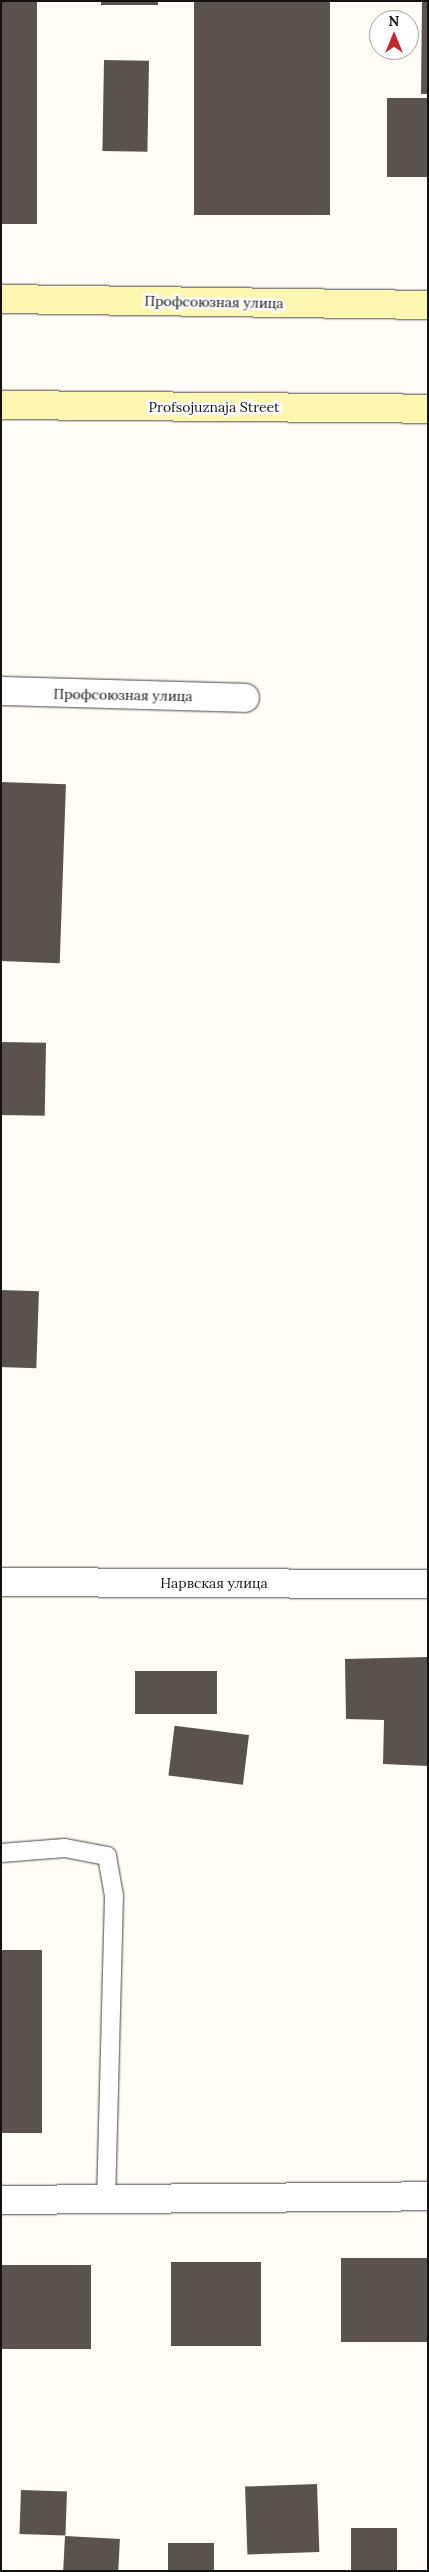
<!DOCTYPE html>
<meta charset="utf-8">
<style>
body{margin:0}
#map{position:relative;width:429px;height:2572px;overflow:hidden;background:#fffdf5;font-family:Lora,serif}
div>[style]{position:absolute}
.building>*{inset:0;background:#5a524d;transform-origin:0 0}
.roads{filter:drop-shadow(0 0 1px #444) drop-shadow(0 0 1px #444)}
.lane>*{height:18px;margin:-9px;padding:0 9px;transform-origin:9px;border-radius:9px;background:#fff}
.street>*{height:28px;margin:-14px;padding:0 14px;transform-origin:14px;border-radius:14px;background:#fff}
.secondary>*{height:28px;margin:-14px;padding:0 14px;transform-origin:14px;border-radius:14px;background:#fff6b0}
span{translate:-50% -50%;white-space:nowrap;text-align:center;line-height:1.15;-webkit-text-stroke:5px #fff;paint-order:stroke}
.street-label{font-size:14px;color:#111}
.frame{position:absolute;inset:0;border:2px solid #111;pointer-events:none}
.north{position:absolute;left:369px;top:10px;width:50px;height:50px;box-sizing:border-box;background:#fff;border:1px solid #a0a0a0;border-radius:50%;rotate:0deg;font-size:14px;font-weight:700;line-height:20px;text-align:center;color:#111}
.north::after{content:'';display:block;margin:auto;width:18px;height:22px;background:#c4262e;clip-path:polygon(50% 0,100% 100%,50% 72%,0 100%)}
</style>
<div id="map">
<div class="building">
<div style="left:1px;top:1px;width:36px;height:223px"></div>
<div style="left:101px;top:1px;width:57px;height:4px"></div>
<div style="left:194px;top:1px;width:136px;height:214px"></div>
<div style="clip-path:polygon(422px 1px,428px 1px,428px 94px,421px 94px)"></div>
<div style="left:104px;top:60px;width:45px;height:91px;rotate:1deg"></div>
<div style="left:387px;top:98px;width:41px;height:79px"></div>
<div style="left:1px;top:782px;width:65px;height:179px;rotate:2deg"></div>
<div style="left:1px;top:1042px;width:45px;height:73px;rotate:1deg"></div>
<div style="left:1px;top:1290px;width:38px;height:77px;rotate:2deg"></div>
<div style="clip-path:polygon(428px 1657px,428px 1766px,383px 1764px,384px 1720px,346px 1719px,345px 1659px)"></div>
<div style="left:135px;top:1671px;width:82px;height:43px"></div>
<div style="left:249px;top:1735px;width:50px;height:75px;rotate:97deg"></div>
<div style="left:1px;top:1950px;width:41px;height:183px"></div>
<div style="left:428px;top:2258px;width:84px;height:87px;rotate:90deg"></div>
<div style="left:171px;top:2262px;width:90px;height:84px"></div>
<div style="left:1px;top:2265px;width:90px;height:84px"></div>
<div style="left:317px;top:2484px;width:68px;height:72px;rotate:88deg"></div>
<div style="left:21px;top:2490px;width:46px;height:44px;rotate:2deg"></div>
<div style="left:351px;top:2528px;width:46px;height:43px"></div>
<div style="left:65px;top:2536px;width:55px;height:35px;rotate:3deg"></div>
<div style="left:168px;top:2543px;width:46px;height:28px"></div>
</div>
<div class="roads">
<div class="lane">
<div style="left:1px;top:1853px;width:64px;rotate:-4.5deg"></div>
<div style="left:65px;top:1848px;width:43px;rotate:10.8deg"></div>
<div style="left:107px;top:1856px;width:41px;rotate:80.1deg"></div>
<div style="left:114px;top:1896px;width:303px;rotate:91.5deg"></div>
</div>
<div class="street">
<div style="left:1px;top:691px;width:244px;rotate:1.6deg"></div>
<div style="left:1px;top:1582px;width:427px;rotate:0.3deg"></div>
<div style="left:1px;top:2200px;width:427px;rotate:-0.5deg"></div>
</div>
<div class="secondary">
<div style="left:1px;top:299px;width:427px;rotate:0.8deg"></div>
<div style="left:1px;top:405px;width:427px;rotate:0.5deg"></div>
</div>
</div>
<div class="street-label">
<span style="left:214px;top:302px;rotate:1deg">Профсоюзная улица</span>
<span style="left:214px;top:407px">Profsojuznaja Street</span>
<span style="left:123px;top:695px;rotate:1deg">Профсоюзная улица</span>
<span style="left:214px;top:1583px">Нарвская улица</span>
</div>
<div class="frame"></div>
<div class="north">N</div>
</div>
